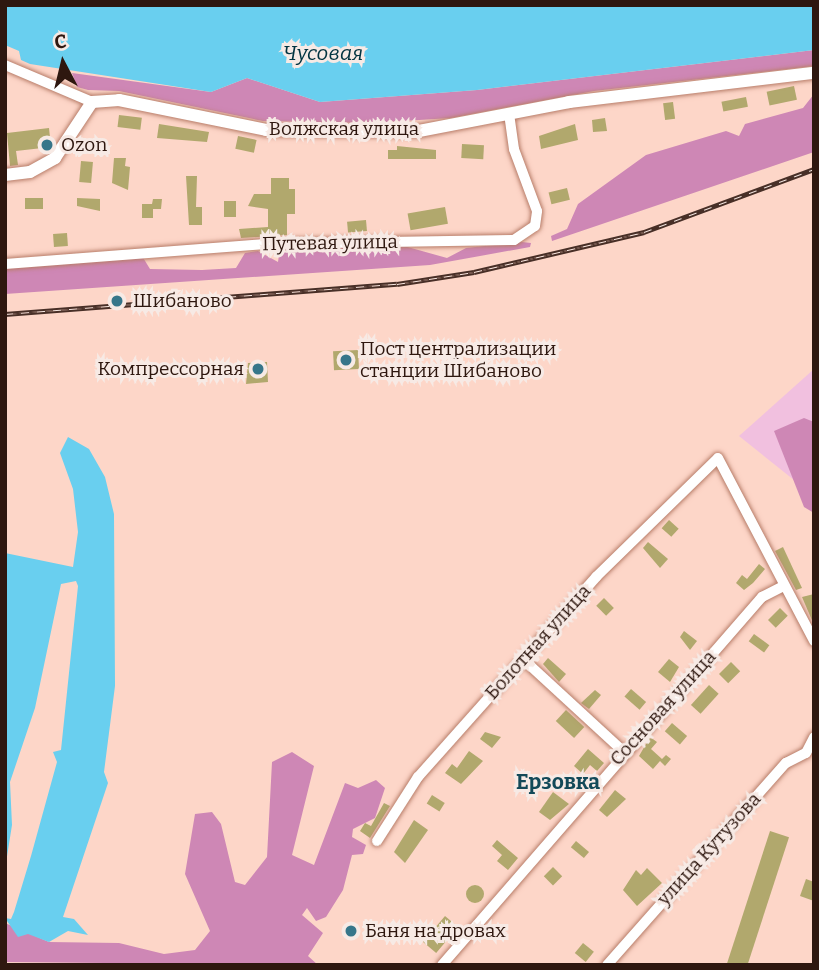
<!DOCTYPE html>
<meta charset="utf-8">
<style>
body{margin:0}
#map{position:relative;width:819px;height:970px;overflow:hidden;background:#fdd6c8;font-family:Bitter,serif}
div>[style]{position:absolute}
.green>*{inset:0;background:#f1c0df}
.forest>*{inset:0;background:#ce87b5}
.water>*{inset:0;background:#69cfef}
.building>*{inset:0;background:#b1a86d;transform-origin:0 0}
.round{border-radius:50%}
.roads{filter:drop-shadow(0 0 2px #b87d69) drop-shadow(0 0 2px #b87d69)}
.minor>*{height:10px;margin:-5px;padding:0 5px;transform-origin:5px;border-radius:5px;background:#fff}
.tertiary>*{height:12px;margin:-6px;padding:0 6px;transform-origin:6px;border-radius:6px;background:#fff}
.rail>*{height:5px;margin-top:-2.5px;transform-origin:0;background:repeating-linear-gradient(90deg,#f7eae5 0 8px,#482f27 0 16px);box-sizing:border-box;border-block:2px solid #482f27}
.dots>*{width:19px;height:19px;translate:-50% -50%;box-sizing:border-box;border:4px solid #f7eae5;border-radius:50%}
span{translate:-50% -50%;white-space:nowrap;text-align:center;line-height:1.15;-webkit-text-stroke:6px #f7eae5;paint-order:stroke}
.street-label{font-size:19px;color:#2e170f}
.poi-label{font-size:19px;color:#2e170f}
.left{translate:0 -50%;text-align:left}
.right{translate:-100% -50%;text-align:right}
.water-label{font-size:21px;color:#013340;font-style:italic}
.neighbourhood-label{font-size:21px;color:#134958;font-weight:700}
.frame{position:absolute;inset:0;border:7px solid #2e170f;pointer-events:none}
.north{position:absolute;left:28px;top:28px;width:70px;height:70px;-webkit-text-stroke:5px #f7eae5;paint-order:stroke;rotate:353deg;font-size:19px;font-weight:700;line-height:28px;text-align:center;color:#2e170f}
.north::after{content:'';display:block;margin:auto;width:24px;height:32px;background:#2e170f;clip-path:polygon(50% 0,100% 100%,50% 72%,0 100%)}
</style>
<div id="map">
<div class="green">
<div style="clip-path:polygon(814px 369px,814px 496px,739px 436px)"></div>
</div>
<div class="forest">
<div style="clip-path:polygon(814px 50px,814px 66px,594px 91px,451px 118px,371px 123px,263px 121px,119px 91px,88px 90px,77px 87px,72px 73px,211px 92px,247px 78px,320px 102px,477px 90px)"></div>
<div style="clip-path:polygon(814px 94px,814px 152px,552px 241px,551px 236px,567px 229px,578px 204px,646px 155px,726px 131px,739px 136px,745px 124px,803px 108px)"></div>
<div style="clip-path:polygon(522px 242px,531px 243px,530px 247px,430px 265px,5px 294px,5px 267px,142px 256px,150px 269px,202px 270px,236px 268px,245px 253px,258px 251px,278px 262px,280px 248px,404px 246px,447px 258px,466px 248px)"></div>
<div style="clip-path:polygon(804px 418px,814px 422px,814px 513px,804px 507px,774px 431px)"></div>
<div style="clip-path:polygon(292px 752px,314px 766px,292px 855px,314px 865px,345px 783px,358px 788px,376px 780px,385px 788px,375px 818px,353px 829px,352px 837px,366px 845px,363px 854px,352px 855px,343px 890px,326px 917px,316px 921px,307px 908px,302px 915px,323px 933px,308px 956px,318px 965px,5px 962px,5px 923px,49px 942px,119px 943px,164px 954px,195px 950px,210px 931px,185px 874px,195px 814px,212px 812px,221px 824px,235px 882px,245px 885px,267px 857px,272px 762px)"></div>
</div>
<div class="water">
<div style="clip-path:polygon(5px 5px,814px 5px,814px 50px,477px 90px,320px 102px,247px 78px,211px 92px,30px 64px,21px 60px,19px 51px,5px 45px)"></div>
<div style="clip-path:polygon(68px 437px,89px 449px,105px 477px,114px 514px,115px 686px,104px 772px,108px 783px,63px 917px,74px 919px,88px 935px,68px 931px,49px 942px,28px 934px,18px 937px,5px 918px,11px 919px,14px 912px,31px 856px,57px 762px,53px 752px,61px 750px,78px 586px,76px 581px,61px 584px,35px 708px,10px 782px,12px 825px,5px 869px,5px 553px,73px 567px,78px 532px,73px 489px,60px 453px)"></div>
</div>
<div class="building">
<div style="left:794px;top:86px;width:14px;height:28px;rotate:78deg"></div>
<div style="left:746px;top:97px;width:10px;height:25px;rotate:79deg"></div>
<div style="left:673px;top:102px;width:17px;height:10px;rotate:83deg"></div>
<div style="left:119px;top:115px;width:23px;height:12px;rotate:7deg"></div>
<div style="clip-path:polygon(605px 118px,607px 131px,593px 132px,592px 120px)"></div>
<div style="clip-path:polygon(159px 124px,209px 132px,207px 142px,157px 138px)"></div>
<div style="clip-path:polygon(575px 124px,578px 140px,541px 149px,539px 136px)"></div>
<div style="clip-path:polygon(49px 128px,51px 147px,16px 151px,18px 165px,10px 166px,7px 133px)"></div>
<div style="left:238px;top:136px;width:19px;height:13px;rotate:12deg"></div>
<div style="left:462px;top:144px;width:22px;height:14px;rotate:3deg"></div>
<div style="clip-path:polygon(397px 146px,436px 150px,436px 159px,388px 159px,388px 150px,397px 150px)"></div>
<div style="clip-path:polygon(114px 158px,126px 158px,125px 166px,130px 167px,128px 190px,112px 183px)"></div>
<div style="left:81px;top:161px;width:12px;height:21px;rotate:5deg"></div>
<div style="clip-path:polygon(186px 176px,197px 176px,196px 207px,202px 207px,202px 225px,189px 225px)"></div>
<div style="clip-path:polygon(271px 178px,289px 178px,289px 189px,295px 189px,295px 214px,287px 214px,287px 235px,241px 238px,239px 229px,268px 227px,268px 209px,248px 206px,254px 194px,271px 194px)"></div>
<div style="left:567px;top:188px;width:12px;height:19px;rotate:76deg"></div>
<div style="left:43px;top:198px;width:11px;height:18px;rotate:90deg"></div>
<div style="clip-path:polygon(77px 198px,100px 199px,100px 211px,77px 206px)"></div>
<div style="clip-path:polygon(153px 199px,162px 199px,161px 209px,153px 209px,153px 218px,142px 218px,142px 204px,152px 204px)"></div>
<div style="left:224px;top:201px;width:12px;height:16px"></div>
<div style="left:445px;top:207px;width:17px;height:38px;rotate:80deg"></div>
<div style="left:366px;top:220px;width:11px;height:19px;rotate:85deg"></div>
<div style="left:67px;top:233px;width:13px;height:14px;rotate:86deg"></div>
<div style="left:358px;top:350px;width:19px;height:25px;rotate:87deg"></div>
<div style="clip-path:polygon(267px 362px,268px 382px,246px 384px,248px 363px)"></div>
<div style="left:669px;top:520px;width:13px;height:11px;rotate:42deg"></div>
<div style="clip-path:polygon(648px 542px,668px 559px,660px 568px,643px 548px)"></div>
<div style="clip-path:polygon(783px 547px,802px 588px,796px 590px,775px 551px)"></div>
<div style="clip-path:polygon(759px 564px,765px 569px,753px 583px,744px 590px,736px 583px,742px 575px,747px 579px)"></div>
<div style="clip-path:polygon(814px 594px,814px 625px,802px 597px)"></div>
<div style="left:604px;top:598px;width:14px;height:11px;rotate:45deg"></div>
<div style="left:780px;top:608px;width:11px;height:17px;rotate:45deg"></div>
<div style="clip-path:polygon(684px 631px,697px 641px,690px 650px,680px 637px)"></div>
<div style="left:754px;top:634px;width:19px;height:9px;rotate:36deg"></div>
<div style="clip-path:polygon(548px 658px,566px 674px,559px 682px,543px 664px)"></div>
<div style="clip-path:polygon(669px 659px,679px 667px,670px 682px,658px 672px)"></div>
<div style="left:731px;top:662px;width:13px;height:17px;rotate:45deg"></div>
<div style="left:709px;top:685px;width:13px;height:27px;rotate:42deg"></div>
<div style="left:631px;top:689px;width:20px;height:10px;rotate:41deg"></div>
<div style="clip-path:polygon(595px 690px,601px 695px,589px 709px,581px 703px)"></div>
<div style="left:566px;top:710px;width:25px;height:15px;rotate:43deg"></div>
<div style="left:672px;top:723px;width:20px;height:11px;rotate:41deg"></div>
<div style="clip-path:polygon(485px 732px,501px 737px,492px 748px,480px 739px)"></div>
<div style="clip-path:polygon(650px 737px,657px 742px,651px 749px,662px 759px,666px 755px,671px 759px,665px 766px,660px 761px,653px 769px,639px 756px)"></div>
<div style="clip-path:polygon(588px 749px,604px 763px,597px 771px,590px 765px,583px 774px,574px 766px)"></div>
<div style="clip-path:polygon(469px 751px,483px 761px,461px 784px,445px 773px,452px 764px,457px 768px)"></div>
<div style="clip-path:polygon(615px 790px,626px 799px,607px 817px,599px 810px)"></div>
<div style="clip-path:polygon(553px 792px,569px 804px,550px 820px,539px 812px)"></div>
<div style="left:432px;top:795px;width:15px;height:10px;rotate:32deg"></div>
<div style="clip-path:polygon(384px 803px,390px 806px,370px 838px,360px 831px,365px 823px,371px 826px)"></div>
<div style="clip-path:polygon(414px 820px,428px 830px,405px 863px,394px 852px)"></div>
<div style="left:770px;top:831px;width:20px;height:140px;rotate:18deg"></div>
<div style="clip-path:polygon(497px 840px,518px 858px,508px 870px,497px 861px,502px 855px,492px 846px)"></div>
<div style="left:576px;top:841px;width:17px;height:8px;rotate:40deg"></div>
<div style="left:553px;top:867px;width:13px;height:13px;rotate:45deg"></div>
<div style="clip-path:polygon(647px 868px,662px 883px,637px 906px,623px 890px,636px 870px,641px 875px)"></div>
<div style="clip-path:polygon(806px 879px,814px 882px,814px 901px,800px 896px)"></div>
<div class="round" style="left:466px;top:885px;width:18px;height:18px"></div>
<div style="left:445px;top:916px;width:17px;height:34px;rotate:40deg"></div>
<div style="left:583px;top:943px;width:14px;height:13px;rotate:39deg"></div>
</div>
<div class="roads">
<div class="minor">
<div style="left:5px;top:65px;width:95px;rotate:23deg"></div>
<div style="left:5px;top:264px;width:258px;rotate:-4.4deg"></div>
<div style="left:262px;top:244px;width:252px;rotate:-0.9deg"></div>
<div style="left:514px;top:240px;width:25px;rotate:-34deg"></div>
<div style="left:535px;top:226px;width:15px;rotate:-82deg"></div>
<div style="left:537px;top:211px;width:66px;rotate:-110.4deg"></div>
<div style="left:514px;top:149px;width:34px;rotate:-98deg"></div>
<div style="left:524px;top:660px;width:134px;rotate:42.6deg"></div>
<div style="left:377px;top:841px;width:76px;rotate:-57.4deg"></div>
<div style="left:418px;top:777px;width:268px;rotate:-48.3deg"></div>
<div style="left:596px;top:577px;width:170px;rotate:-44.3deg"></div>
<div style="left:718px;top:458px;width:207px;rotate:62.3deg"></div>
<div style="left:442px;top:965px;width:488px;rotate:-49deg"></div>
<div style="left:762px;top:597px;width:22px;rotate:-27deg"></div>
<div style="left:607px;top:965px;width:270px;rotate:-48.5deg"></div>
<div style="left:786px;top:763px;width:22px;rotate:-27deg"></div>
<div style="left:806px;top:753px;width:18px;rotate:-63deg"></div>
</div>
<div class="tertiary">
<div style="left:5px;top:175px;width:25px;rotate:-7deg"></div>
<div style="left:30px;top:172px;width:29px;rotate:-29deg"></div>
<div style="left:55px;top:158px;width:67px;rotate:-56.5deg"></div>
<div style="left:92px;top:102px;width:27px;rotate:-4deg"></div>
<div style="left:119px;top:100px;width:150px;rotate:11.5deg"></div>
<div style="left:266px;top:130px;width:153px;rotate:0.4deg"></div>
<div style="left:419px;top:131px;width:153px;rotate:-10.9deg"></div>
<div style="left:569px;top:102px;width:247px;rotate:-6.8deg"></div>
</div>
</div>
<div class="rail">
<div style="left:5px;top:314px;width:393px;rotate:-4.4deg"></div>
<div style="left:397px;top:284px;width:78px;rotate:-8.9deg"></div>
<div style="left:474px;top:272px;width:175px;rotate:-13.2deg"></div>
<div style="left:644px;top:232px;width:181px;rotate:-20.3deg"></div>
</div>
<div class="dots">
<div style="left:47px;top:145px;background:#36768a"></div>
<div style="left:117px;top:301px;background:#36768a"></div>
<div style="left:346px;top:360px;background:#36768a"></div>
<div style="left:258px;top:369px;background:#36768a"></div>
<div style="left:351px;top:931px;background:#36768a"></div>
</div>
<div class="street-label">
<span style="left:344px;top:129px">Волжская улица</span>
<span style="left:330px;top:243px;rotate:-1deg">Путевая улица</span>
<span style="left:538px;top:642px;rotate:-48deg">Болотная улица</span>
<span style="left:663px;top:708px;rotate:-48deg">Сосновая улица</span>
<span style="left:709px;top:849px;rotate:-48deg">улица Кутузова</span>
</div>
<div class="poi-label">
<span class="left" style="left:61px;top:145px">Ozon</span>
<span class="left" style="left:133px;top:301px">Шибаново</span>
<span class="left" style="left:360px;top:360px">Пост централизации<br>станции Шибаново</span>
<span class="right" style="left:244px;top:369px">Компрессорная</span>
<span class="left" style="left:365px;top:931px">Баня на дровах</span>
</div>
<div class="water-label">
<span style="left:323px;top:53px">Чусовая</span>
</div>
<div class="neighbourhood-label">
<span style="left:558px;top:782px">Ерзовка</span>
</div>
<div class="frame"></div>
<div class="north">С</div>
</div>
